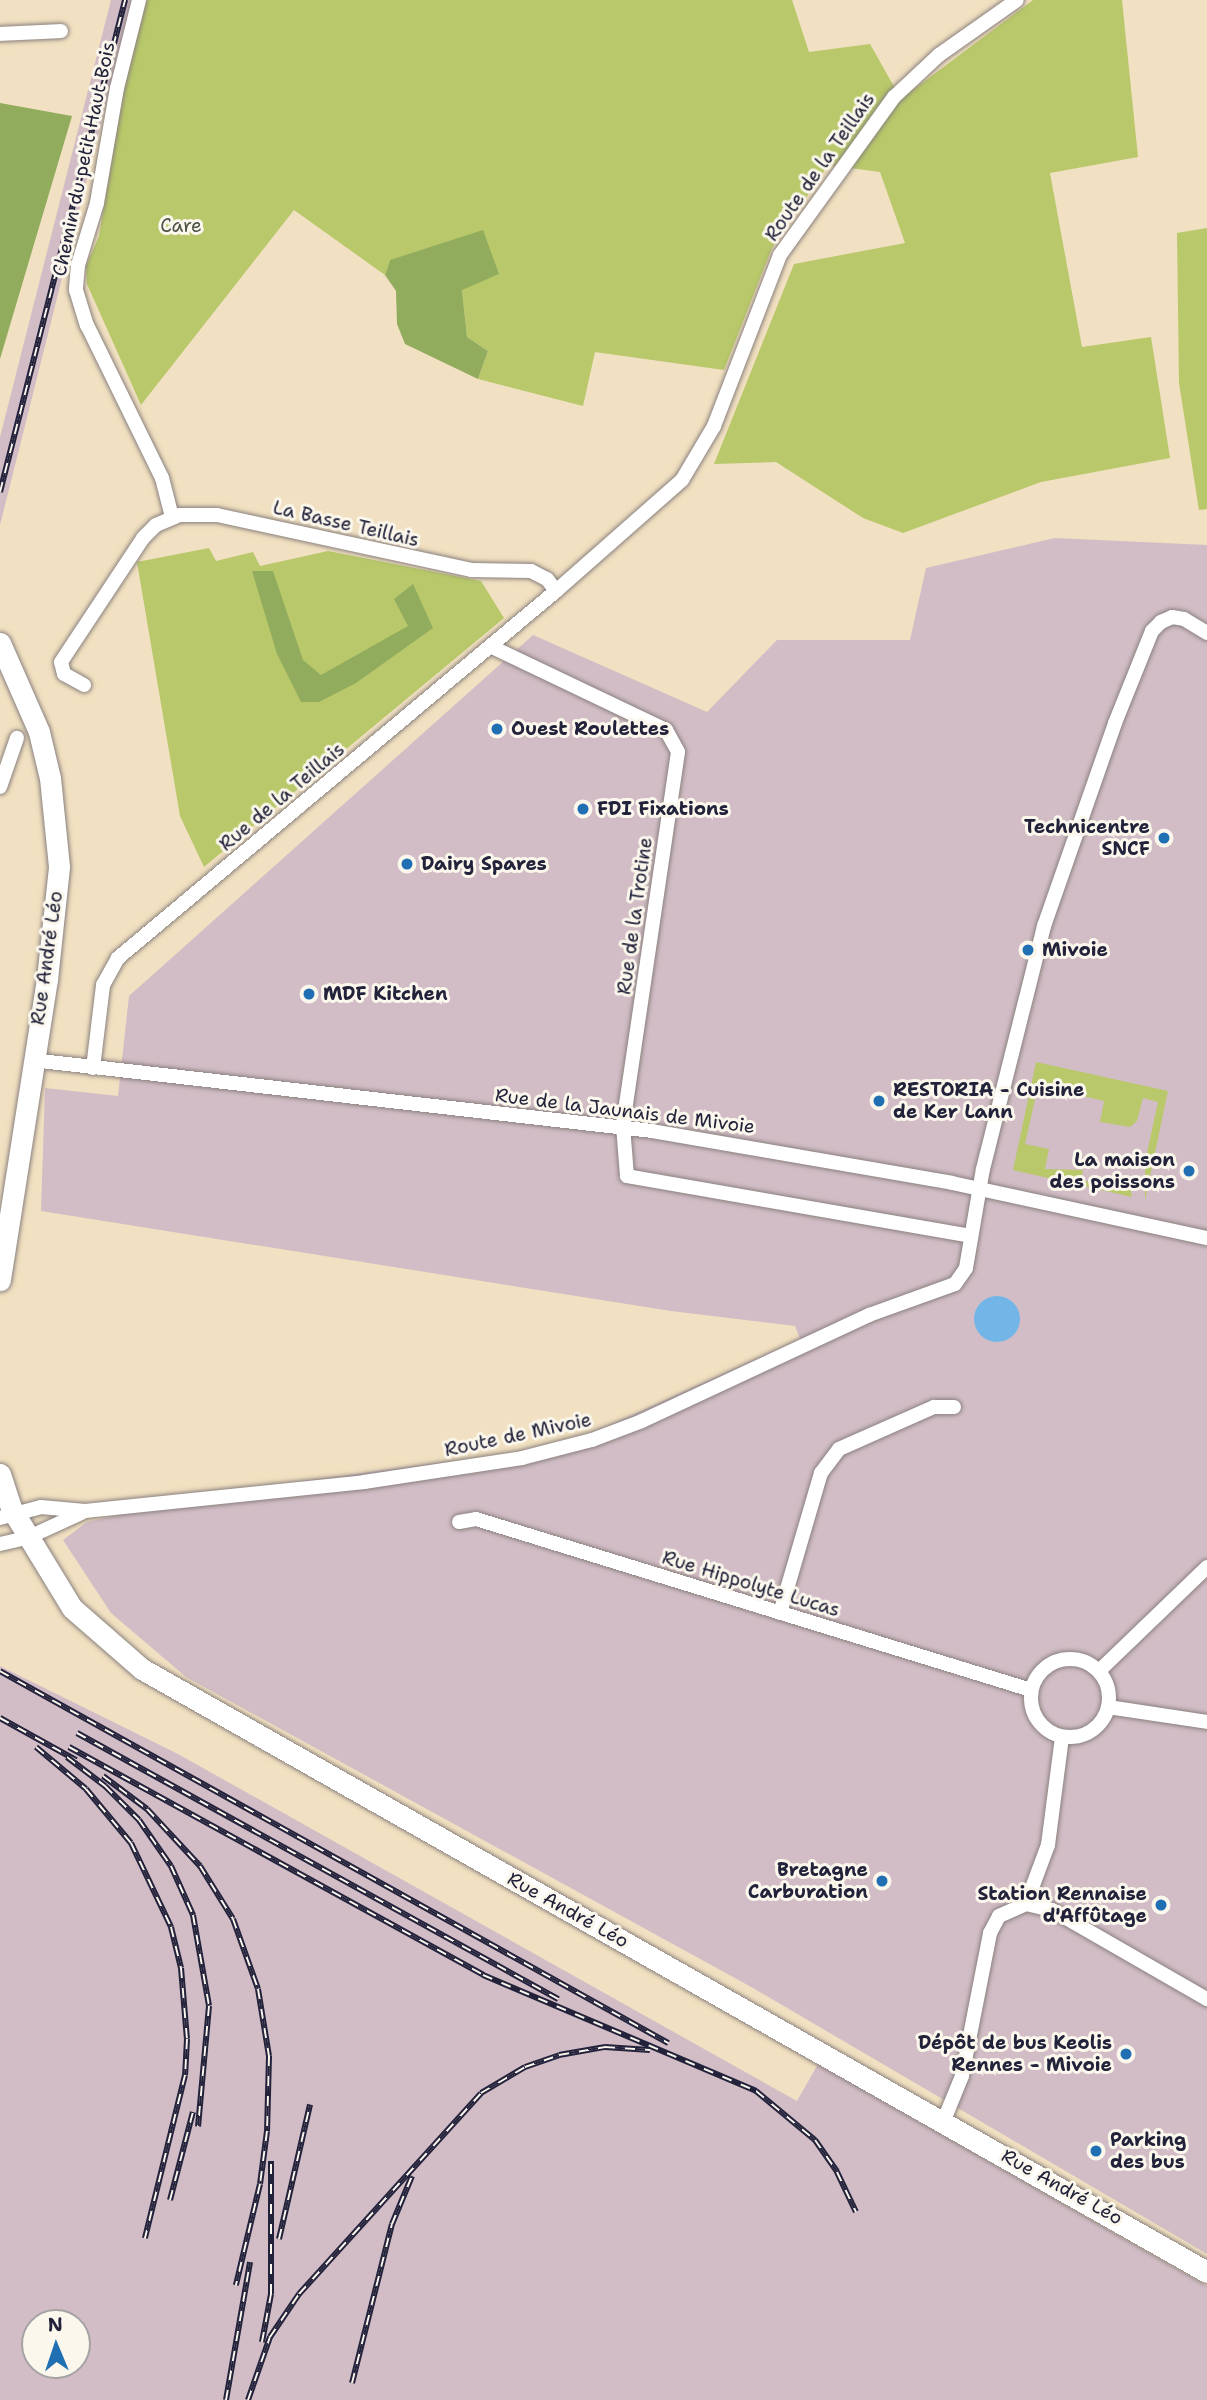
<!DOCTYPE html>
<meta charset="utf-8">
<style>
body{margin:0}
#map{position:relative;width:1207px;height:2400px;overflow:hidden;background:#f1e0c1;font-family:"Shantell Sans",sans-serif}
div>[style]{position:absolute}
.industrial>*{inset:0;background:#d2bdc6}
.green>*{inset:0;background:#b8c86a}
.forest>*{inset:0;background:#92ac5e}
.water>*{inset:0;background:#72b6e8}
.round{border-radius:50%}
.roads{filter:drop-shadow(0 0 2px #8a817e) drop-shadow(0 0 2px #8a817e)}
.street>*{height:14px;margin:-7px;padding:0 7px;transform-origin:7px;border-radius:7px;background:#fff}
.street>.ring{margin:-7px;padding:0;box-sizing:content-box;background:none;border:14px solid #fff;border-radius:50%}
.secondary>*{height:21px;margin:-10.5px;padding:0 10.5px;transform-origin:10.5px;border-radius:10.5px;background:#fff}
.rail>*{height:6px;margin-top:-3px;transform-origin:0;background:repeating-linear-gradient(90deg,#fbf7ec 0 10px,#22223b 0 20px);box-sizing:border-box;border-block:2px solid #22223b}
.dots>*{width:19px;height:19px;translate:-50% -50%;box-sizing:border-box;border:4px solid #fbf7ec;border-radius:50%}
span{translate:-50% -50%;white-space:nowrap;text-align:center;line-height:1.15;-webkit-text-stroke:6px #fbf7ec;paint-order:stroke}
.street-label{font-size:19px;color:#22223b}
.park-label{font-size:19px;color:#4f5449}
.poi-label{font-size:19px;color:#22223b;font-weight:700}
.left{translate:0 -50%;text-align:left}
.right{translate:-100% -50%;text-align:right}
.north{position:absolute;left:21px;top:2309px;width:70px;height:70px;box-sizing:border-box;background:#fbf7ec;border:2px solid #a4a2a5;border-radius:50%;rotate:358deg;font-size:19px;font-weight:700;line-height:28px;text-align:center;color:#22223b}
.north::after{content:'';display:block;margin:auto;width:24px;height:32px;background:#1f6fb2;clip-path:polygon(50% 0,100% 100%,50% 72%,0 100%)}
</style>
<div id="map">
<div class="industrial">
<div style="clip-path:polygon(111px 0,132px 0,0 525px,0 437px)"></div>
<div style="clip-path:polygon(1055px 538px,1207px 545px,1207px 2254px,753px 1988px,186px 1677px,111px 1613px,63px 1540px,87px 1522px,227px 1491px,519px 1452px,592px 1433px,800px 1339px,795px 1326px,671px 1311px,41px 1211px,45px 1088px,118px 1096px,129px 996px,533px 635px,707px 712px,777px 640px,910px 640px,926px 568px)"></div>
<div style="clip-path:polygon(evenodd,0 1666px,178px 1754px,797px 2101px,818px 2064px,1207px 2286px,1207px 2400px,0 2400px,0 1666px,35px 2323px,77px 2323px,77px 2365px,35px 2365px,35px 2323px)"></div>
</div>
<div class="green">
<div style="clip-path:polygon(147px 0,792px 0,809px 52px,870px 44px,901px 99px,1033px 0,1122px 0,1138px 157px,1050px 173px,1082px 347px,1151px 337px,1170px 458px,1041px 482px,903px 533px,863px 518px,776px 462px,714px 464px,794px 264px,905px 243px,880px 172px,828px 165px,772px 248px,724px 370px,595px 352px,583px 406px,478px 379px,488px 351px,467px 337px,462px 290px,390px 260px,385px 275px,294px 210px,141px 405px,87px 284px,86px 266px,99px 236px,125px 80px)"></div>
<div style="clip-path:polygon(1207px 228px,1207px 509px,1199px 510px,1179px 383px,1177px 233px)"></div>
<div style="clip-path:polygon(209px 548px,216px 561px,253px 552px,260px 566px,328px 551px,481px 581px,504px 618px,204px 867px,180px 816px,137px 562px)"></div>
<div style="clip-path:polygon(1036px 1062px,1168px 1091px,1145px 1200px,1145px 1162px,1158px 1102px,1143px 1098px,1137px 1121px,1130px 1127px,1100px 1122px,1104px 1101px,1038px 1086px,1025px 1144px,1049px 1149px,1045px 1169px,1083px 1170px,1081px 1180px,1125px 1190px,1128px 1180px,1132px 1197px,1013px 1170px)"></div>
</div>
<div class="forest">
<div style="clip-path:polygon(0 103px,72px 116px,0 359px)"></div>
<div style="clip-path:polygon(483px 230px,499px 274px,462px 290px,467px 337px,488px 351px,478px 379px,405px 344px,397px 324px,396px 291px,385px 275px,390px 260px)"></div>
<div style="clip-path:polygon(252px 571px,273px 571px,303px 660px,321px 675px,408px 626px,394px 599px,413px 584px,433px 628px,356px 683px,319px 702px,301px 702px,277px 654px)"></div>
</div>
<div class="water">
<div class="round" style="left:974px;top:1296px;width:46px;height:46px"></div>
</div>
<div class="roads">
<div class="street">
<div style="left:139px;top:0;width:91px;rotate:104deg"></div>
<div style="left:117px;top:88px;width:117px;rotate:99.9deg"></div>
<div style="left:97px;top:203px;width:65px;rotate:107deg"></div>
<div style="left:78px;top:265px;width:25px;rotate:95deg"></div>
<div style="left:76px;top:290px;width:37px;rotate:73deg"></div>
<div style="left:87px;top:325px;width:170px;rotate:63.9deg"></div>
<div style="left:162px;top:478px;width:40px;rotate:75.6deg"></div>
<div style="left:0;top:34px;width:61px;rotate:-2.8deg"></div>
<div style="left:492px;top:647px;width:193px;rotate:25.5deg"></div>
<div style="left:666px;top:730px;width:25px;rotate:61deg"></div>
<div style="left:678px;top:752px;width:378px;rotate:98.4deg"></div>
<div style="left:623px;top:1126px;width:50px;rotate:85.4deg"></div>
<div style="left:627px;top:1176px;width:349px;rotate:9.9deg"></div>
<div style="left:84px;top:685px;width:23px;rotate:-151deg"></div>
<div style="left:64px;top:674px;width:12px;rotate:-104deg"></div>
<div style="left:61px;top:662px;width:149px;rotate:-56.5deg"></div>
<div style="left:143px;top:538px;width:18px;rotate:-45deg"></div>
<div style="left:156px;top:525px;width:25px;rotate:-23deg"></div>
<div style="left:179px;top:515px;width:38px"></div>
<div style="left:217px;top:515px;width:260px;rotate:12.2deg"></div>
<div style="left:471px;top:570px;width:60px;rotate:1deg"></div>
<div style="left:531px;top:571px;width:18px;rotate:27deg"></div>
<div style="left:547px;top:579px;width:15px;rotate:53deg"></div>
<div style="left:556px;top:591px;width:168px;rotate:-41.4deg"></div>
<div style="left:682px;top:480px;width:63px;rotate:-59.3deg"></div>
<div style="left:714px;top:426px;width:183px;rotate:-68.9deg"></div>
<div style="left:780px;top:255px;width:195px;rotate:-54.2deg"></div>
<div style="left:894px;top:97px;width:62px;rotate:-43deg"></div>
<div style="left:939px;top:55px;width:95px;rotate:-35.2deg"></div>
<div style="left:0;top:787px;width:52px;rotate:-70.9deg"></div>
<div style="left:32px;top:1060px;width:624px;rotate:6.53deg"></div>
<div style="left:652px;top:1131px;width:304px;rotate:9.8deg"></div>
<div style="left:952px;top:1183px;width:261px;rotate:12.2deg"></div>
<div style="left:93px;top:1068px;width:84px;rotate:-83.1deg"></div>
<div style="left:103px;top:985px;width:31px;rotate:-61deg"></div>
<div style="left:118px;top:958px;width:571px;rotate:-39.96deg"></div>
<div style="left:0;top:1518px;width:42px;rotate:-15deg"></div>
<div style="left:41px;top:1507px;width:44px;rotate:5.2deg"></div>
<div style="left:85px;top:1511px;width:281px;rotate:-5.9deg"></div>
<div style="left:364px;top:1482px;width:160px;rotate:-8.6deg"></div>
<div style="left:522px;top:1458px;width:72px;rotate:-14.4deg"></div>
<div style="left:592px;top:1440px;width:53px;rotate:-20.8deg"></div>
<div style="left:642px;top:1421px;width:251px;rotate:-25deg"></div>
<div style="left:869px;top:1315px;width:91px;rotate:-19.8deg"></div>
<div style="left:955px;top:1284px;width:19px;rotate:-55deg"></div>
<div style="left:966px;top:1268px;width:100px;rotate:-80.3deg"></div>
<div style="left:983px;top:1169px;width:251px;rotate:-75.9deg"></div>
<div style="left:1044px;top:926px;width:215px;rotate:-70.7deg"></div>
<div style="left:1115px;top:723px;width:99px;rotate:-68.1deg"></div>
<div style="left:1152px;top:631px;width:13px;rotate:-45deg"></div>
<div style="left:1161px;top:622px;width:12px;rotate:-24deg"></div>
<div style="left:1172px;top:617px;width:12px;rotate:9deg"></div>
<div style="left:1184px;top:619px;width:27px;rotate:31deg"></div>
<div style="left:459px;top:1522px;width:17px;rotate:-10deg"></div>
<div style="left:476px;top:1519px;width:581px;rotate:17.12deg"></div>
<div style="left:0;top:1544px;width:28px;rotate:-13deg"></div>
<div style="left:27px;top:1538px;width:60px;rotate:-24.8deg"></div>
<div style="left:780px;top:1613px;width:146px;rotate:-73.7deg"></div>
<div style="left:821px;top:1473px;width:30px;rotate:-53deg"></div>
<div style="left:839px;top:1449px;width:104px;rotate:-23.9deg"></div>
<div style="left:934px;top:1407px;width:20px"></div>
<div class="ring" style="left:1031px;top:1659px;width:64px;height:64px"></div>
<div style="left:1099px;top:1671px;width:150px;rotate:-43.9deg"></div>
<div style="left:1108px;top:1707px;width:100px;rotate:8.6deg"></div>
<div style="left:1026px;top:1904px;width:27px;rotate:13deg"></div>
<div style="left:1052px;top:1910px;width:179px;rotate:29.9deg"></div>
<div style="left:944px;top:2120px;width:48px;rotate:-67.8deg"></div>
<div style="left:962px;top:2076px;width:146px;rotate:-78.9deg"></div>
<div style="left:990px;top:1933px;width:19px;rotate:-62deg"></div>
<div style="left:999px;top:1916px;width:30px;rotate:-24deg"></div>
<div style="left:1026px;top:1904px;width:63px;rotate:-69.6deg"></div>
<div style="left:1048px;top:1845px;width:109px;rotate:-82.6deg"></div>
</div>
<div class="secondary">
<div style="left:0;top:643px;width:97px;rotate:66.3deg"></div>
<div style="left:39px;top:732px;width:47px;rotate:76.6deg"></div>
<div style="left:50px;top:778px;width:89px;rotate:84.2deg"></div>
<div style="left:59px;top:867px;width:113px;rotate:96.1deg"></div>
<div style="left:47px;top:979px;width:305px;rotate:98.9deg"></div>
<div style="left:0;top:1474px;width:36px;rotate:72deg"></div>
<div style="left:11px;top:1508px;width:117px;rotate:58.6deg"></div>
<div style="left:72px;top:1608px;width:93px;rotate:41.1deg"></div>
<div style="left:142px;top:1669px;width:1224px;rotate:29.52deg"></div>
</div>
</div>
<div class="rail">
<div style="left:0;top:492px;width:508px;rotate:-75.74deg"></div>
<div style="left:0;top:1671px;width:765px;rotate:29.11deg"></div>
<div style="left:0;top:1718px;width:87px;rotate:28.9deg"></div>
<div style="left:77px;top:1733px;width:550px;rotate:28.94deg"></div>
<div style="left:36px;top:1747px;width:65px;rotate:40deg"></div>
<div style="left:86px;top:1789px;width:70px;rotate:50.2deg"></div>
<div style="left:131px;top:1843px;width:93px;rotate:64.5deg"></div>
<div style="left:171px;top:1927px;width:42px;rotate:76.3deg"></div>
<div style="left:181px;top:1968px;width:71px;rotate:85.2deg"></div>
<div style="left:187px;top:2039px;width:36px;rotate:93deg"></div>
<div style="left:185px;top:2075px;width:168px;rotate:103.8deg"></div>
<div style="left:69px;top:1747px;width:473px;rotate:28.8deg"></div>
<div style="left:483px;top:1975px;width:297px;rotate:23deg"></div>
<div style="left:756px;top:2091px;width:77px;rotate:39.7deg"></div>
<div style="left:815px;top:2140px;width:39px;rotate:55deg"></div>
<div style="left:837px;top:2172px;width:44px;rotate:64.6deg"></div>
<div style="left:67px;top:1757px;width:48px;rotate:37.3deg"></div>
<div style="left:105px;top:1786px;width:48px;rotate:45deg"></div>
<div style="left:139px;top:1820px;width:56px;rotate:55.2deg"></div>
<div style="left:171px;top:1866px;width:54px;rotate:65.8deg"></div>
<div style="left:193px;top:1915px;width:92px;rotate:80deg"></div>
<div style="left:209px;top:2006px;width:121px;rotate:95.2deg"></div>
<div style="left:103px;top:1776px;width:55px;rotate:36.9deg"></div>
<div style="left:147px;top:1809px;width:78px;rotate:47.1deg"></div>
<div style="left:200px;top:1866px;width:62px;rotate:58.1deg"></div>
<div style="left:233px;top:1919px;width:74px;rotate:70.3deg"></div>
<div style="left:258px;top:1989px;width:68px;rotate:80.7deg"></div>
<div style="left:269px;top:2056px;width:75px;rotate:91.5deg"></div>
<div style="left:267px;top:2131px;width:53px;rotate:97.5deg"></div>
<div style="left:260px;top:2184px;width:104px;rotate:103.4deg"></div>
<div style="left:170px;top:2200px;width:91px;rotate:-75.4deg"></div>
<div style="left:279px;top:2239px;width:138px;rotate:-77deg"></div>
<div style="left:262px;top:2342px;width:49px;rotate:-79.4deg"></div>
<div style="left:271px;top:2294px;width:133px;rotate:-90deg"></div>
<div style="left:352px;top:2383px;width:164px;rotate:-75.9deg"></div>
<div style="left:392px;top:2224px;width:52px;rotate:-67.4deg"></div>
<div style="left:226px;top:2400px;width:140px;rotate:-80.1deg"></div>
<div style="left:248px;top:2400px;width:67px;rotate:-70.8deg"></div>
<div style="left:270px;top:2337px;width:52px;rotate:-56deg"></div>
<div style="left:299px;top:2294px;width:271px;rotate:-47.8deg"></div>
<div style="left:481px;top:2093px;width:51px;rotate:-30.6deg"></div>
<div style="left:525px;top:2067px;width:36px;rotate:-19deg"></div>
<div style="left:559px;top:2055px;width:47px;rotate:-9.9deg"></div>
<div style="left:605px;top:2047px;width:45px;rotate:3.8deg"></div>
</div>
<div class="dots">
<div style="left:497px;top:729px;background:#1f6fb2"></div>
<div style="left:583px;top:809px;background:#1f6fb2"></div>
<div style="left:1164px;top:838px;background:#1f6fb2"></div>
<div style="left:407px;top:864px;background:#1f6fb2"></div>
<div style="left:1028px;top:950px;background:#1f6fb2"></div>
<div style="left:309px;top:994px;background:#1f6fb2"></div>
<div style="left:879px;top:1101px;background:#1f6fb2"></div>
<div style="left:1189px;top:1171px;background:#1f6fb2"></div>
<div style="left:882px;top:1881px;background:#1f6fb2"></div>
<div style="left:1161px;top:1905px;background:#1f6fb2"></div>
<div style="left:1126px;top:2054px;background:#1f6fb2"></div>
<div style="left:1096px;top:2151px;background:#1f6fb2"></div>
</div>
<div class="street-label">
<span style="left:84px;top:159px;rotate:-78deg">Chemin du petit Haut Bois</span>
<span style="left:820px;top:167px;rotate:-55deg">Route de la Teillais</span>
<span style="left:346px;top:524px;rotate:13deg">La Basse Teillais</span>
<span style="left:282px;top:797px;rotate:-40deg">Rue de la Teillais</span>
<span style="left:635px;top:916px;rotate:-82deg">Rue de la Trotine</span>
<span style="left:47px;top:958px;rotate:-82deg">Rue André Léo</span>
<span style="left:625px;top:1111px;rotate:7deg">Rue de la Jaunais de Mivoie</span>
<span style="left:518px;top:1435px;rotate:-12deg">Route de Mivoie</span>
<span style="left:751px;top:1584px;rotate:17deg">Rue Hippolyte Lucas</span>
<span style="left:568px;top:1910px;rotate:29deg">Rue André Léo</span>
<span style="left:1062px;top:2187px;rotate:29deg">Rue André Léo</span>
</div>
<div class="park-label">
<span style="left:181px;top:226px">Care</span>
</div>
<div class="poi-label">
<span class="left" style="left:511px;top:729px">Ouest Roulettes</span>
<span class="left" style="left:597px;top:809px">FDI Fixations</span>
<span class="right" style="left:1150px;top:838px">Technicentre<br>SNCF</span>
<span class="left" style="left:421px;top:864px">Dairy Spares</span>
<span class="left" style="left:1042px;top:950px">Mivoie</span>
<span class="left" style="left:323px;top:994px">MDF Kitchen</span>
<span class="left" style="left:893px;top:1101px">RESTORIA - Cuisine<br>de Ker Lann</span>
<span class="right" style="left:1175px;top:1171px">La maison<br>des poissons</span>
<span class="right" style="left:868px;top:1881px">Bretagne<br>Carburation</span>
<span class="right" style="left:1147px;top:1905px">Station Rennaise<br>d'Affûtage</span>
<span class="right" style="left:1112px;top:2054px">Dépôt de bus Keolis<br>Rennes - Mivoie</span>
<span class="left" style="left:1110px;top:2151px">Parking<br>des bus</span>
</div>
<div class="north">N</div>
</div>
